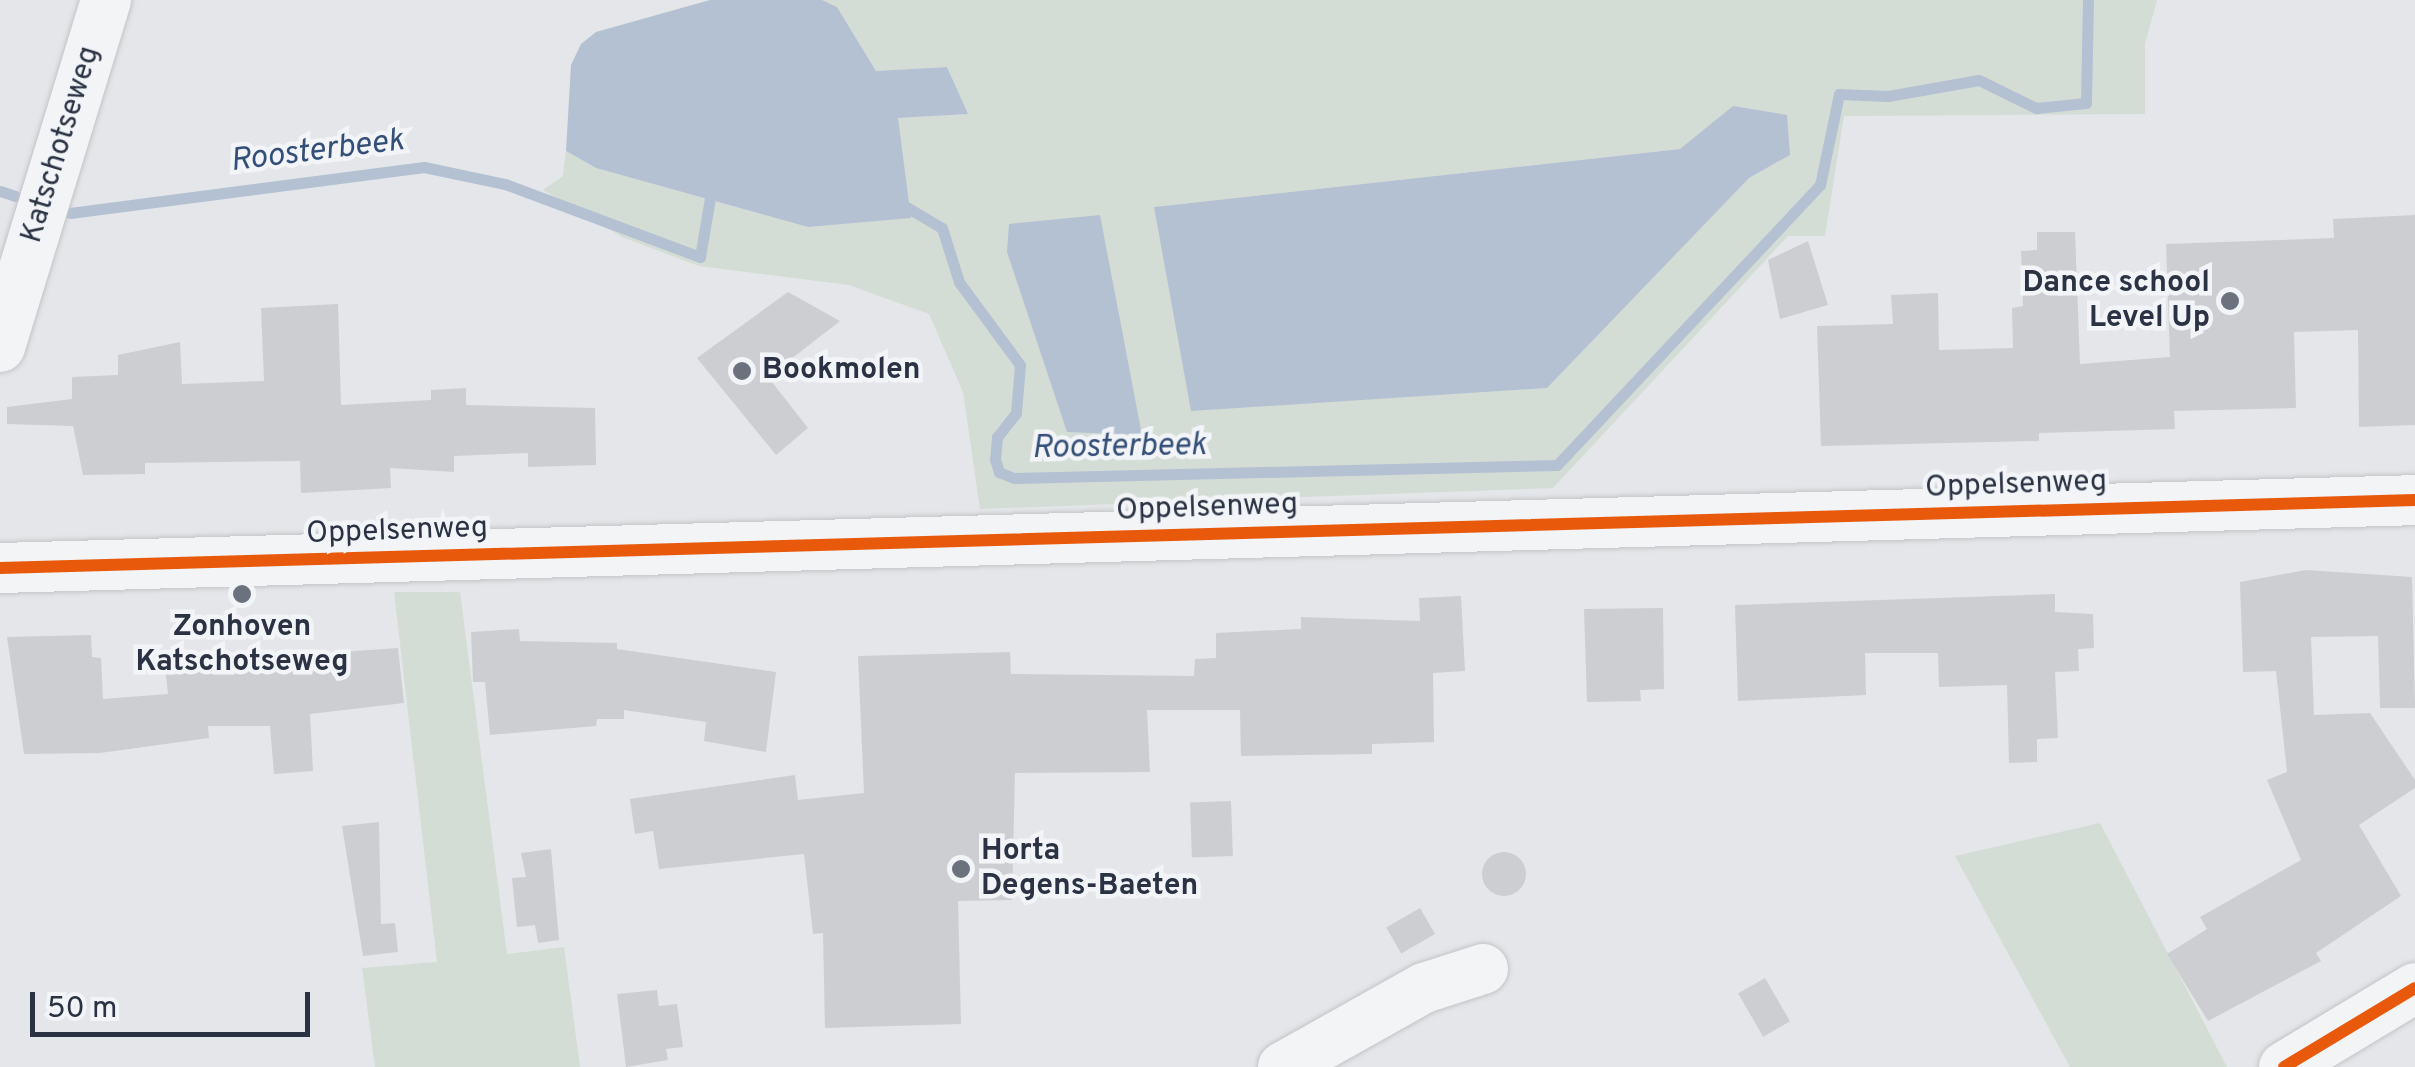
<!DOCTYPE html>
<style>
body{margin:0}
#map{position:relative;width:2415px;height:1067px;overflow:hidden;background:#e4e6e9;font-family:Overpass,sans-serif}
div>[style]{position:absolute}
.green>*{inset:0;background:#d4ddd5}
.water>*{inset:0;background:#b3c1d3}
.stream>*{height:11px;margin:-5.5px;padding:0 5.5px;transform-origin:5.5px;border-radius:5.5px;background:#b3c1d3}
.building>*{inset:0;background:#cdced1;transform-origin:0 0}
.round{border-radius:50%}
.roads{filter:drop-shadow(0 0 2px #c2c4c7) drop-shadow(0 0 2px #c2c4c7)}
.minor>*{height:50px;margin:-25px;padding:0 25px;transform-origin:25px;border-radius:25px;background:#f3f4f6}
.cycleway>*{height:12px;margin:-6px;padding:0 6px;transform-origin:6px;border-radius:6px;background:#e8590c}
.dots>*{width:28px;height:28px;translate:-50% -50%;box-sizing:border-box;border:5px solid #f2f4f8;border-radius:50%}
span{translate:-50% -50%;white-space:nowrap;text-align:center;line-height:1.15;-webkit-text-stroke:9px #f2f4f8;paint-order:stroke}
.street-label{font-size:30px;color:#2a3243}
.poi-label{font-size:30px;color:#2a3243;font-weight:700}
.right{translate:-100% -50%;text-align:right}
.left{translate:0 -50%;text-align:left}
.water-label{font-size:32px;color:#344f77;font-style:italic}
.scale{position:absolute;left:30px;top:992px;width:280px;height:45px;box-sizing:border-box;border:5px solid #2a3243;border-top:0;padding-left:12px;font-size:30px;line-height:35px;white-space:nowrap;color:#2a3243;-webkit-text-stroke:8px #f2f4f8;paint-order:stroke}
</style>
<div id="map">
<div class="green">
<div style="clip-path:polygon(evenodd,822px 0,2157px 0,2145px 44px,2145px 114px,1844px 116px,1825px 236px,1788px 236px,1553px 488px,980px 509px,963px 392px,929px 314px,849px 285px,699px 266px,622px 237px,543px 190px,563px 176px,566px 151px,596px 168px,808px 227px,898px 118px,967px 114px,947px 67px,876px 71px,837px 7px,822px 0,1733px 106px,1790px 155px,1749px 178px,1154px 207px,1681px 149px,1733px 106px)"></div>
<div style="clip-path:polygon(394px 592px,460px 592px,507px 954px,564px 947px,580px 1067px,375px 1067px,362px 968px,437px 962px)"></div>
<div style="clip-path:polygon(2100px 823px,2227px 1067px,2070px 1067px,1955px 856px)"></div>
</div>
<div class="water">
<div style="clip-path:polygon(710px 0,822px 0,837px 7px,876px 71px,947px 67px,968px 114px,898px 118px,911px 218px,808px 227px,596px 168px,566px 151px,571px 65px,581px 44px,596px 32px)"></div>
<div style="clip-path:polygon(1733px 106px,1787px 115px,1790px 155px,1749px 178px,1547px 388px,1191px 411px,1154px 207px,1680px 149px)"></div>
<div style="clip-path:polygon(1100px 215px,1142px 435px,1067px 432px,1007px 252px,1009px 224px)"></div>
</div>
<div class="stream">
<div style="left:0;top:191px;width:16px;rotate:18deg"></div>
<div style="left:898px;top:202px;width:51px;rotate:30.6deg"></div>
<div style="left:942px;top:228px;width:57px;rotate:72.5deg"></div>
<div style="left:959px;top:282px;width:103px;rotate:53.7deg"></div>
<div style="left:1020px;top:365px;width:48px;rotate:94.8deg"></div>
<div style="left:1016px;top:413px;width:31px;rotate:128deg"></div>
<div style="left:997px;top:437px;width:22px;rotate:95deg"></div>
<div style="left:995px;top:459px;width:14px;rotate:73deg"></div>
<div style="left:999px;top:472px;width:16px;rotate:22deg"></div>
<div style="left:1014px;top:478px;width:543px;rotate:-1.37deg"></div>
<div style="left:1557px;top:465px;width:384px;rotate:-46.8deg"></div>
<div style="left:1820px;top:185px;width:93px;rotate:-78.2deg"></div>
<div style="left:1839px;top:94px;width:49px;rotate:2.3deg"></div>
<div style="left:1888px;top:96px;width:92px;rotate:-10deg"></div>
<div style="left:1979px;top:80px;width:64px;rotate:26.2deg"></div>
<div style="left:2036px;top:108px;width:50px;rotate:-5.7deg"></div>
<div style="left:2086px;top:103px;width:103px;rotate:-88.9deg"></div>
<div style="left:70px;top:213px;width:357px;rotate:-7.4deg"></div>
<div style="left:424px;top:167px;width:83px;rotate:11.9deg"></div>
<div style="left:505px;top:184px;width:208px;rotate:20.5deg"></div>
<div style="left:700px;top:257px;width:72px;rotate:-80.4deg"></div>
</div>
<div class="building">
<div style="clip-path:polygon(2415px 215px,2415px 425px,2359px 427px,2358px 330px,2294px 332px,2296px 408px,2174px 411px,2175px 429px,2039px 433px,2039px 441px,1821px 446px,1817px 326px,1893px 324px,1891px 295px,1938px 293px,1939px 350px,2013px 348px,2012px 308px,2023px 306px,2021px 251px,2037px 250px,2037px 232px,2075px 232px,2080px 364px,2170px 357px,2166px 244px,2334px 238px,2333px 219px)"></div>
<div style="clip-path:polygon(1808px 241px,1828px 305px,1780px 319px,1768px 260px)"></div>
<div style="clip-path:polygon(788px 292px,840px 321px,768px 377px,808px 428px,776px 455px,697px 358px)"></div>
<div style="clip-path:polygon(338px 304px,341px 405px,431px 400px,431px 390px,466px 388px,466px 405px,595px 408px,596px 465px,528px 467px,528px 453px,454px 456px,454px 472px,390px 468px,391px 488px,301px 493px,300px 461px,145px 463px,145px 474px,83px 475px,73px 426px,7px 424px,7px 407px,72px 399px,72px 377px,118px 375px,118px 355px,180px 342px,182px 384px,264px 381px,261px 308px)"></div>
<div style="clip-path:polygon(2306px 570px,2412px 577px,2415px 708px,2380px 708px,2378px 636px,2311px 637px,2314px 715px,2370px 713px,2415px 780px,2415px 788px,2359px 825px,2401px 896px,2316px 953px,2321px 961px,2208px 1021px,2167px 954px,2207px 929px,2200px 917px,2301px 860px,2267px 780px,2287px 772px,2276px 671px,2243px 672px,2240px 582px)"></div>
<div style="clip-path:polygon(2055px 594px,2055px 612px,2093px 614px,2094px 648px,2078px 649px,2079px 671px,2055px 672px,2058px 738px,2037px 739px,2037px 762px,2009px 763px,2007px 685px,1939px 687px,1938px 653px,1865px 653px,1866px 695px,1738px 701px,1735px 605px)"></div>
<div style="clip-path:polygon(1461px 596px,1465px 671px,1433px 673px,1434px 742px,1372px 744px,1372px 754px,1241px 756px,1240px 710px,1147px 710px,1150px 772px,1015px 773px,1012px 900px,958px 901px,961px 1024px,825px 1028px,823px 933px,813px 934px,804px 854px,659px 869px,653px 831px,635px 834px,630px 799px,795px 775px,798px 800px,864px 793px,858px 656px,1010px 652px,1011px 674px,1194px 676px,1195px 659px,1216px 658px,1216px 633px,1301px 629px,1301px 617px,1420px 621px,1419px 598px)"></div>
<div style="clip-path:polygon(1663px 608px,1664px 689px,1640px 690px,1641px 701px,1587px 702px,1584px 609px)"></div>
<div style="clip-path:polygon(519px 629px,520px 641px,617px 643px,617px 649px,776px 672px,766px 752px,704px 741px,706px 722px,624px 710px,624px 719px,597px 719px,596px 726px,490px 735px,485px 682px,473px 682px,471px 632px)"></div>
<div style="clip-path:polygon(91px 635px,92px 657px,101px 658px,103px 699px,168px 694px,165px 665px,203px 662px,204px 671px,270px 657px,398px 648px,404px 703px,310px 714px,313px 771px,274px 774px,270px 726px,208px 726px,209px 738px,100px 753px,24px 754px,7px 637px)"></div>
<div style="left:1231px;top:801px;width:55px;height:41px;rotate:88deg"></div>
<div style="clip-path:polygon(379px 822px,381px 924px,395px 923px,398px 952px,363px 956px,342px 826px)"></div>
<div style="clip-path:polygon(551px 849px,559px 940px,538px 943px,535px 925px,517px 927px,512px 878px,526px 877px,521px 853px)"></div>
<div class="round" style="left:1482px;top:852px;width:44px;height:44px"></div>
<div style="left:1420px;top:908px;width:30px;height:39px;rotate:60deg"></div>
<div style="left:1765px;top:978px;width:50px;height:31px;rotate:60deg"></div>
<div style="clip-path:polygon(657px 990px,659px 1006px,677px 1004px,683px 1047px,666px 1049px,668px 1060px,626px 1067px,617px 994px)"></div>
</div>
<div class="roads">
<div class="minor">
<div style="left:0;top:347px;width:363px;rotate:-73deg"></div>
<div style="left:0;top:568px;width:2416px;rotate:-1.61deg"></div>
<div style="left:1283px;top:1067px;width:162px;rotate:-29.3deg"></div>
<div style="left:1424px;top:988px;width:62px;rotate:-17.9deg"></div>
<div style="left:2284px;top:1067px;width:153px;rotate:-31.1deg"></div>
</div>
</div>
<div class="cycleway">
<div style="left:0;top:568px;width:2416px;rotate:-1.61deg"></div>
<div style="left:2284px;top:1067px;width:153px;rotate:-31.1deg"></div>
</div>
<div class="dots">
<div style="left:2230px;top:301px;background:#6b717d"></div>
<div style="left:742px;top:371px;background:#6b717d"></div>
<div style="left:242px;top:594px;background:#6b717d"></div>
<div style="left:961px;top:869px;background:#6b717d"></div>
</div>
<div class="street-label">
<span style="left:62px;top:145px;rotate:-73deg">Katschotseweg</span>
<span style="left:2016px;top:486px;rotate:-2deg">Oppelsenweg</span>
<span style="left:1207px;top:509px;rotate:-2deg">Oppelsenweg</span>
<span style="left:397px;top:532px;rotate:-2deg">Oppelsenweg</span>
</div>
<div class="poi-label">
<span class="right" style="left:2210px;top:301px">Dance school<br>Level Up</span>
<span class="left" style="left:762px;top:371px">Bookmolen</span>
<span style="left:242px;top:645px">Zonhoven<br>Katschotseweg</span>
<span class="left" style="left:981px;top:869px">Horta<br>Degens-Baeten</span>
</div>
<div class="water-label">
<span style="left:317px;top:152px;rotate:-7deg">Roosterbeek</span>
<span style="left:1119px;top:448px;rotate:-1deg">Roosterbeek</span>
</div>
<div class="scale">50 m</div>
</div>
